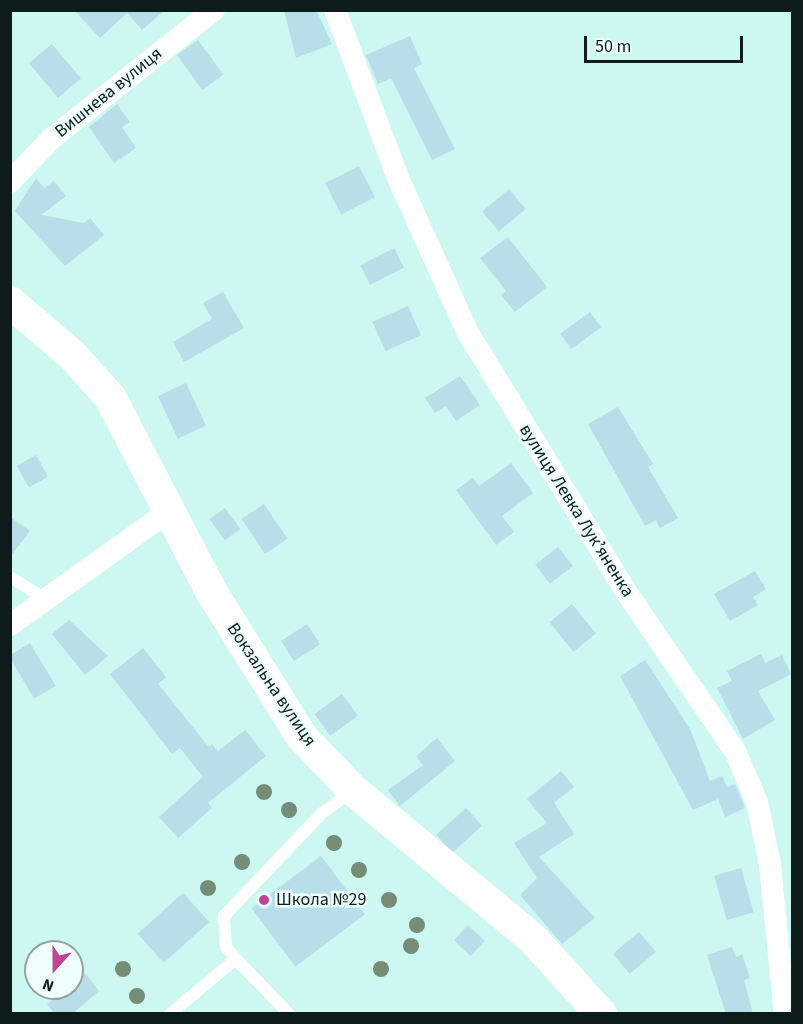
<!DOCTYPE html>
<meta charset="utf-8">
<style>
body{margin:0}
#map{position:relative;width:803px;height:1024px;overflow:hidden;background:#cdf7f1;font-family:"Source Sans 3",sans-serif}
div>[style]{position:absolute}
.building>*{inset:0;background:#b7dee9;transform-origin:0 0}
.lane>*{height:12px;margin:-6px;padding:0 6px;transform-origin:6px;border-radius:6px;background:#fff}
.street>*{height:22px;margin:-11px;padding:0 11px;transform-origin:11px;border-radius:11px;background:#fff}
.secondary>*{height:32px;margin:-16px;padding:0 16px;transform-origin:16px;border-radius:16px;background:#fff}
.trees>*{width:16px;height:16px;margin:-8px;border-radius:50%;background:#758c77}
.dots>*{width:16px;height:16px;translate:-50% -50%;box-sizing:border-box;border:3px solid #eefefb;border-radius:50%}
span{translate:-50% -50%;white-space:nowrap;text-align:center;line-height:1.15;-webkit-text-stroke:5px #eefefb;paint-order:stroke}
.street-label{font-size:18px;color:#0d1c1a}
.poi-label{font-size:18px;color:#0d1c1a}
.left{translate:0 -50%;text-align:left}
.frame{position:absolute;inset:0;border:12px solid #0d1c1a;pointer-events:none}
.north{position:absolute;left:24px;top:940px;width:60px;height:60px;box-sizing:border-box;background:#eefefb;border:2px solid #94a4a1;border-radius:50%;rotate:201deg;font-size:16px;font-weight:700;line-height:24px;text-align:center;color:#0d1c1a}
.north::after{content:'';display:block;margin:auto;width:21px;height:27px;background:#c14594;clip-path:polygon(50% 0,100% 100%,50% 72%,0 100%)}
.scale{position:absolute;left:584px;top:36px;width:159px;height:27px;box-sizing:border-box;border:3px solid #0d1c1a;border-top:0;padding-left:8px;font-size:18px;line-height:21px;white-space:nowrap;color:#0d1c1a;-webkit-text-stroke:4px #eefefb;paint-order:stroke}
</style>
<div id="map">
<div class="building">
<div style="clip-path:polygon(74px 10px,165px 10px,142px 30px,127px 13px,100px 38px)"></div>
<div style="clip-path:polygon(284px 10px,316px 10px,332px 44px,296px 58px)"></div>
<div style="clip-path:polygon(410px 36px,422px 64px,414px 68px,455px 149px,432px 160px,391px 78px,378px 84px,366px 55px)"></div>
<div style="left:198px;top:40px;width:43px;height:26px;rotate:54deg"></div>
<div style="left:52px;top:44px;width:45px;height:30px;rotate:50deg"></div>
<div style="clip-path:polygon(117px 104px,130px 122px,122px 127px,136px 148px,114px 163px,89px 127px)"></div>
<div style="left:359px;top:166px;width:35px;height:38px;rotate:63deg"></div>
<div style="clip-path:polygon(36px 178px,44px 188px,54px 181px,66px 196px,41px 215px,84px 223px,90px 218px,104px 235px,65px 266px,15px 211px)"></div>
<div style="left:509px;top:189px;width:26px;height:35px;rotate:50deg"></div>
<div style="clip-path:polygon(508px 237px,547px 287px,515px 312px,501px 295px,506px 291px,480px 258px)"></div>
<div style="left:394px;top:248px;width:22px;height:38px;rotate:63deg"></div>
<div style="clip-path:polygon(223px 292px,244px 328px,184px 362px,173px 342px,212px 319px,203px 303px)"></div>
<div style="left:408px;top:306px;width:32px;height:39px;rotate:66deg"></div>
<div style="left:590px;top:312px;width:19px;height:37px;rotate:54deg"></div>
<div style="clip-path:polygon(460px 376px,480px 405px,456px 421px,446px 406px,435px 413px,425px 398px)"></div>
<div style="left:186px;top:383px;width:47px;height:31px;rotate:65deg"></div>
<div style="clip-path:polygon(618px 407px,653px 464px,648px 467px,678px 518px,660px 528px,656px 520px,645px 526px,588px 424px)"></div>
<div style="left:36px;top:455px;width:25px;height:22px;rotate:61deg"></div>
<div style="clip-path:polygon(511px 463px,533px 493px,502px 516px,514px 532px,496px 545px,456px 490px,473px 478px,479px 486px)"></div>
<div style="left:264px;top:504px;width:42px;height:27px;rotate:56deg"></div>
<div style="left:225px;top:508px;width:26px;height:19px;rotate:54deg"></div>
<div style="clip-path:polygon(10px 517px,30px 531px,10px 557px)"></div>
<div style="left:558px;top:547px;width:24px;height:29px;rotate:52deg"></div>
<div style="clip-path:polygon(755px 571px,766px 589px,753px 597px,758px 605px,730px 621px,714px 594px)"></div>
<div style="left:572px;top:604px;width:38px;height:29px;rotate:51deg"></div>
<div style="clip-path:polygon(69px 620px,108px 656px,85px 675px,52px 634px)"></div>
<div style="left:307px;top:624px;width:24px;height:31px;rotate:57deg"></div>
<div style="left:30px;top:643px;width:50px;height:25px;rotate:59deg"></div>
<div style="clip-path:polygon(143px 648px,166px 677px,158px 684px,209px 747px,212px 744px,218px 751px,245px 730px,266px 756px,208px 803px,212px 808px,178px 838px,159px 817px,203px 777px,180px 748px,172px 754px,110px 674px)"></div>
<div style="clip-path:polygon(761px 654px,765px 663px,782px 655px,791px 674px,758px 691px,775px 720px,743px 739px,717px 688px,732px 681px,727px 671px)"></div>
<div style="clip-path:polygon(645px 660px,690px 729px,710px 781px,722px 776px,727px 787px,735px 784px,745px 808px,725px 817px,718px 799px,693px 810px,620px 676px)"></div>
<div style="left:342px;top:694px;width:27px;height:34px;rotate:54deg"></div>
<div style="clip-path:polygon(437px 738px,455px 761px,400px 806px,388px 790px,423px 765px,416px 756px)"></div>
<div style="clip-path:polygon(561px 771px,574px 787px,554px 803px,574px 834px,539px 857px,595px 918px,562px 944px,520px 895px,537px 878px,514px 843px,547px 823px,527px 799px)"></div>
<div style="left:466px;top:808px;width:24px;height:40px;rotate:48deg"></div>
<div style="left:321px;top:856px;width:73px;height:87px;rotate:53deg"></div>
<div style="left:741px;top:868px;width:46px;height:28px;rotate:74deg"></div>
<div style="left:183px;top:893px;width:39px;height:61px;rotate:48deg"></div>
<div style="left:468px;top:925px;width:23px;height:21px;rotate:43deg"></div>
<div style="left:639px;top:932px;width:26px;height:34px;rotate:50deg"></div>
<div style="clip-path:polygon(732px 947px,736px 957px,742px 954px,750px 978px,744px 980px,753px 1014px,726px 1014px,707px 955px)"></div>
<div style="clip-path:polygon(85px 973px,99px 991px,72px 1014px,55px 1014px,47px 1004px)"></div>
</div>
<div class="lane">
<div style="left:10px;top:577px;width:40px;rotate:32deg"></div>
<div style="left:236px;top:959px;width:76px;rotate:46.1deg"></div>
<div style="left:170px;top:1014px;width:86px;rotate:-39.8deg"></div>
<div style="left:236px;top:959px;width:16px;rotate:-130deg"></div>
<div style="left:226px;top:947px;width:31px;rotate:-94deg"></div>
<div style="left:224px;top:916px;width:142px;rotate:-46.4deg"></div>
<div style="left:322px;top:813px;width:37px;rotate:-36deg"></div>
</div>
<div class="street">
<div style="left:335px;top:10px;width:179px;rotate:69.4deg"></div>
<div style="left:398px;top:178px;width:168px;rotate:65.7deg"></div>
<div style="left:467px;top:331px;width:303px;rotate:58.6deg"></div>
<div style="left:625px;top:590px;width:197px;rotate:55.7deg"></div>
<div style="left:736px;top:753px;width:53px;rotate:66.8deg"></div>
<div style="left:757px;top:802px;width:64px;rotate:78.3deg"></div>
<div style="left:770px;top:865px;width:150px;rotate:84.3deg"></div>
<div style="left:10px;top:182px;width:59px;rotate:-46.4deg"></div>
<div style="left:51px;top:139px;width:208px;rotate:-38.4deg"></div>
<div style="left:10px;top:625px;width:196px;rotate:-35.6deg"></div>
</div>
<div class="secondary">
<div style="left:10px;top:302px;width:82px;rotate:40.5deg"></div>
<div style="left:72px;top:355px;width:57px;rotate:47.9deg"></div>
<div style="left:110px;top:397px;width:219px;rotate:62.5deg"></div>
<div style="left:211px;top:591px;width:172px;rotate:58.1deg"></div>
<div style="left:302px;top:737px;width:74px;rotate:46.1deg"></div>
<div style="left:353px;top:790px;width:232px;rotate:39.6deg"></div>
<div style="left:532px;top:938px;width:103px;rotate:47.8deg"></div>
</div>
<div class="trees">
<div style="left:264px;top:792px"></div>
<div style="left:289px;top:810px"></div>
<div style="left:334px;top:843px"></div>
<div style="left:242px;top:862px"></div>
<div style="left:359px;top:870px"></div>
<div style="left:208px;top:888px"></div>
<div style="left:389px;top:900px"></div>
<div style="left:417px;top:925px"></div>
<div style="left:411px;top:946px"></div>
<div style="left:123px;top:969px"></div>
<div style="left:381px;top:969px"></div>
<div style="left:137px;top:996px"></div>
</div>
<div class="dots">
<div style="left:264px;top:900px;background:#c14594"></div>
</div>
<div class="street-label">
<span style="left:109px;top:93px;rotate:-39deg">Вишнева вулиця</span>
<span style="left:576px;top:511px;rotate:58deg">вулиця Левка Лукʼяненка</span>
<span style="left:271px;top:685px;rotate:56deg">Вокзальна вулиця</span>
</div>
<div class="poi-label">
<span class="left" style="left:276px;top:900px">Школа №29</span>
</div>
<div class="frame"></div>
<div class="north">N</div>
<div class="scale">50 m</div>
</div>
